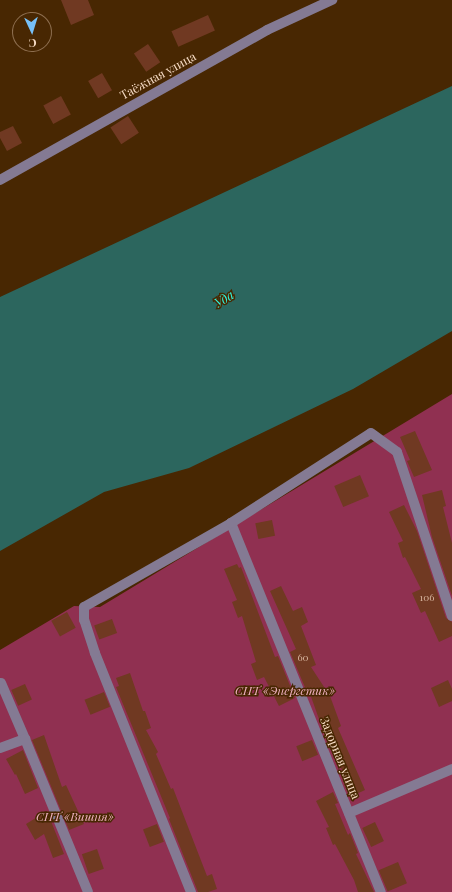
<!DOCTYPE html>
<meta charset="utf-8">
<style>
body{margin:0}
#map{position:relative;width:452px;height:892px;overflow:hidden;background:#482702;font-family:"Playfair Display",serif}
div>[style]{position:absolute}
.green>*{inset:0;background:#903051}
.water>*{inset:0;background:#2c665e}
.building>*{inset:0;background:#703922;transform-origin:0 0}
.minor>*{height:10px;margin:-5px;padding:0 5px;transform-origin:5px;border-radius:5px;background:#847a93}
span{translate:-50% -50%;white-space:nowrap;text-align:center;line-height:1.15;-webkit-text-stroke:3px #482702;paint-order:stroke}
.number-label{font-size:10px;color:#d5b39c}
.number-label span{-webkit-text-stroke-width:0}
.street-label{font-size:12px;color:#f7dcc5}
.park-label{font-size:12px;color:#efb1c0;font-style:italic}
.water-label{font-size:13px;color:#30f6df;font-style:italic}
.north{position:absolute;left:12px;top:12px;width:40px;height:40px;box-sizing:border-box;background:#482702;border:1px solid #8e6f50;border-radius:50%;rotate:176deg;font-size:11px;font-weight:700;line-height:16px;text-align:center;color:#f7dcc5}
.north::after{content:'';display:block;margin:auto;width:14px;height:18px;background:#77c0f7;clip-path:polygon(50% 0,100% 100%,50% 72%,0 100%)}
</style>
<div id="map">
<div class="green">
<div style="clip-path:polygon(452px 394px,452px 892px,0 892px,0 650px,74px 606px,100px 607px)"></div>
</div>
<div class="water">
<div style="clip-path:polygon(452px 86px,452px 331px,353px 389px,189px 468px,104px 492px,0 551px,0 297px)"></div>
</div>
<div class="building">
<div style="clip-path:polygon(61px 0,88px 0,94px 15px,71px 25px)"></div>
<div style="left:208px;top:15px;width:17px;height:40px;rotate:66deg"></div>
<div style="left:148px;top:44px;width:22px;height:17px;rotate:56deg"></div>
<div style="left:102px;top:73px;width:20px;height:16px;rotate:60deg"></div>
<div style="left:61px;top:96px;width:21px;height:20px;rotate:62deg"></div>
<div style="left:128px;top:116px;width:20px;height:21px;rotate:57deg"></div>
<div style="clip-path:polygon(13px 126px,22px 143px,7px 151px,0 138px,0 132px)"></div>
<div style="clip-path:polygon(415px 431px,432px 470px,414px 477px,407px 461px,410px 460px,400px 437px)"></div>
<div style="left:360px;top:475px;width:23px;height:28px;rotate:67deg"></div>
<div style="clip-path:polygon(442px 490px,446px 506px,443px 507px,452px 543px,452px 596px,432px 537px,422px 495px)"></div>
<div style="clip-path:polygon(404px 505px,417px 531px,446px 618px,452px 622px,452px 636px,439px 642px,425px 611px,421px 613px,412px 593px,421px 589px,405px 557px,403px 558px,398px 543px,403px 541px,389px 512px)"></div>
<div style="left:272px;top:520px;width:16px;height:17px;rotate:79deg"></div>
<div style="clip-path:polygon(237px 564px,239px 568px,241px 567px,275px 657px,278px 656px,295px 698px,279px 706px,264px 677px,257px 680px,251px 664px,256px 662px,242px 616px,238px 618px,232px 602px,237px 600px,224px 569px)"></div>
<div style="clip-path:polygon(281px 586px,293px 611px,302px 607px,308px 622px,301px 626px,316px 665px,311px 667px,330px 696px,341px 726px,338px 728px,365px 790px,350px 797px,344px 784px,347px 782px,333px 749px,330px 750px,309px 691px,307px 692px,290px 652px,296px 649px,270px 591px)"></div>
<div style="left:67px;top:612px;width:18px;height:18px;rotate:61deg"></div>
<div style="left:112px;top:619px;width:15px;height:19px;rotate:70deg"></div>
<div style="clip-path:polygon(130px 673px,143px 711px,145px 711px,151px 728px,146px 730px,158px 752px,156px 754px,171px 789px,173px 788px,207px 876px,212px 874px,217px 889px,208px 892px,198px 892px,169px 819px,170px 818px,116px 687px,119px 686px,116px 678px)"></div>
<div style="clip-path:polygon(448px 680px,452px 689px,452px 701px,439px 707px,431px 688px)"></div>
<div style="left:25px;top:684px;width:17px;height:15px;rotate:66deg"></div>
<div style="left:104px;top:692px;width:16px;height:21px;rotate:68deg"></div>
<div style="clip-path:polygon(44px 735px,62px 787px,66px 785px,84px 824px,69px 830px,32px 740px)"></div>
<div style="left:312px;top:740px;width:16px;height:17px;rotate:68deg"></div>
<div style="clip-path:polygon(23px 750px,38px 788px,25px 794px,16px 774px,15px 775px,6px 759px)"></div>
<div style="clip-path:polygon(333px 792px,338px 803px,335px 804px,348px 835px,350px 833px,358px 853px,356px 854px,374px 892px,358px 892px,354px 880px,335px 844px,333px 845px,326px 828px,329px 827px,316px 801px)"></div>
<div style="clip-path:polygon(47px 811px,64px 854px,53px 858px,44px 834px,35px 840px,26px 824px)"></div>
<div style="left:375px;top:822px;width:21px;height:14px;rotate:65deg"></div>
<div style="left:157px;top:824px;width:19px;height:15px;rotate:69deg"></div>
<div style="left:97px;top:849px;width:21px;height:16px;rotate:71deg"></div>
<div style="left:398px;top:862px;width:23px;height:21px;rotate:67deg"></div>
</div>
<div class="minor">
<div style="left:0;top:180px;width:306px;rotate:-29.3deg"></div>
<div style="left:267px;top:30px;width:72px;rotate:-24.8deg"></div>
<div style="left:231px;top:523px;width:398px;rotate:67.9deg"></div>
<div style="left:1px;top:683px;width:61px;rotate:66.8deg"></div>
<div style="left:0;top:748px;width:27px;rotate:-20deg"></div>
<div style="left:25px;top:739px;width:165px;rotate:67.6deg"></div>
<div style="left:349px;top:813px;width:112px;rotate:-23.1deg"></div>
<div style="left:191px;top:892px;width:258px;rotate:-111.9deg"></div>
<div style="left:95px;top:653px;width:35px;rotate:-108deg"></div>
<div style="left:84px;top:620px;width:13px;rotate:-90deg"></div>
<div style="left:84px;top:607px;width:169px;rotate:-29.7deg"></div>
<div style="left:231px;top:523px;width:166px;rotate:-32.7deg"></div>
<div style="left:371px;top:433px;width:32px;rotate:36deg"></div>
<div style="left:397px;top:452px;width:173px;rotate:71.5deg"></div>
</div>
<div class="number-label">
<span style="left:427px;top:598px">106</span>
<span style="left:303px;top:658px">60</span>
</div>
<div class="street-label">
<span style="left:158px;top:76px;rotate:-29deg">Таёжная улица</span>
<span style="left:340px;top:758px;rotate:68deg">Задорная улица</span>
</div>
<div class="park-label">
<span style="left:285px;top:691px">СНТ «Энергетик»</span>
<span style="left:75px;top:817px">СНТ «Вишня»</span>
</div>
<div class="water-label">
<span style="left:224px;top:299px;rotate:-31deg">Уда</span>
</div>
<div class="north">С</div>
</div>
